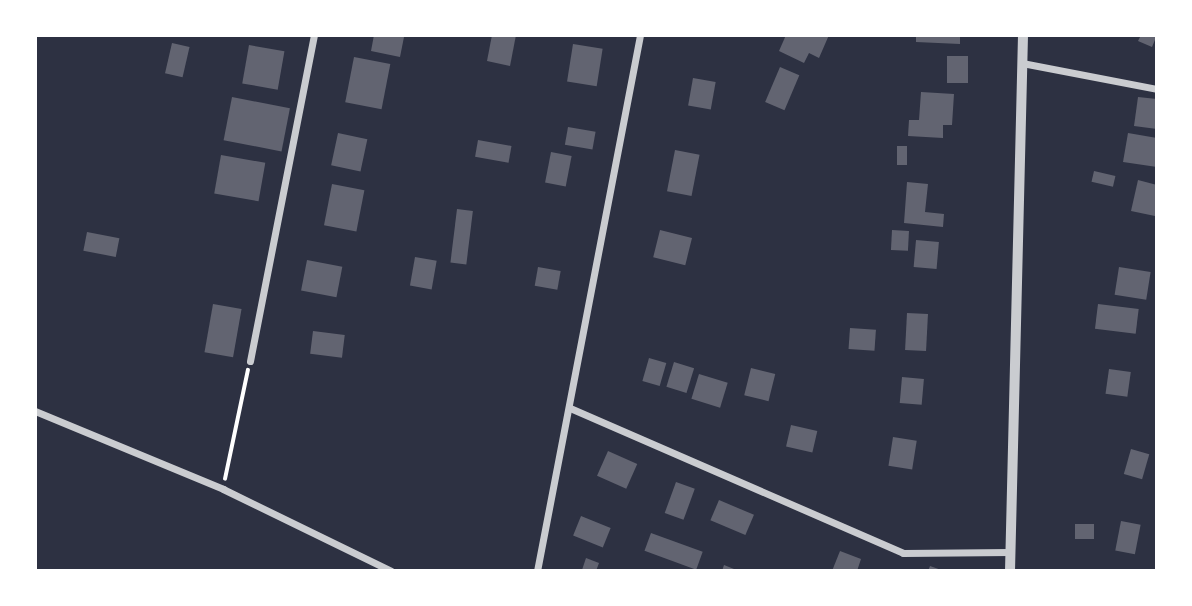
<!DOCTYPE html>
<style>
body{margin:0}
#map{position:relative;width:1192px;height:606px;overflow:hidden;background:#2d3142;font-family:Montserrat,sans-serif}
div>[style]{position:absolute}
.building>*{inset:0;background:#626471;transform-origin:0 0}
.path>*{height:3.5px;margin:-1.75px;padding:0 1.75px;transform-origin:1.75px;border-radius:1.75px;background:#fff}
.minor>*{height:7px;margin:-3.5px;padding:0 3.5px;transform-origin:3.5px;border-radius:3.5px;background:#caccd0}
.tertiary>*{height:10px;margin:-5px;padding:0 5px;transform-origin:5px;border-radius:5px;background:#caccd0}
span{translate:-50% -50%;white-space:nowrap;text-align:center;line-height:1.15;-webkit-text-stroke:7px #fff;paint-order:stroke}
.frame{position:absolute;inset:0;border:37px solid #fff;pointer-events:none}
</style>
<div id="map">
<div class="building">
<div style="clip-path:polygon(374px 35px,404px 37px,400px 57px,371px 51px)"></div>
<div style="clip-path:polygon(492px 35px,516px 35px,510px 66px,487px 61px)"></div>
<div style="clip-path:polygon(786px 35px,829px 35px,819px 58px,809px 53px,804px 63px,779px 51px)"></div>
<div style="clip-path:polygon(916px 35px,960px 35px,960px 44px,916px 42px)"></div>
<div style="clip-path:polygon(1141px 35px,1157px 35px,1152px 47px,1138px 41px)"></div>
<div style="left:172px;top:43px;width:18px;height:31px;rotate:13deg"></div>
<div style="left:573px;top:44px;width:30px;height:38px;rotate:9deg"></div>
<div style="left:249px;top:45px;width:36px;height:39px;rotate:10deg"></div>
<div style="left:947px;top:56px;width:21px;height:27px"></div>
<div style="left:354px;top:57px;width:37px;height:46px;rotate:11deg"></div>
<div style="left:780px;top:67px;width:21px;height:38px;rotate:23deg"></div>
<div style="left:693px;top:78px;width:23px;height:28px;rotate:10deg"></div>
<div style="clip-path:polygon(921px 92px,954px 94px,952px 125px,943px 125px,943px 138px,908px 136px,909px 120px,919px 120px)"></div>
<div style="left:232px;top:97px;width:59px;height:44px;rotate:11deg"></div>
<div style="clip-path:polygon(1138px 97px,1157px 99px,1157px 129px,1134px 126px)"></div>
<div style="left:568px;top:127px;width:28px;height:18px;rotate:10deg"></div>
<div style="left:338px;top:133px;width:30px;height:33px;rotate:12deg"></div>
<div style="clip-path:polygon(1128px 133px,1157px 138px,1157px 167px,1123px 162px)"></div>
<div style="left:478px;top:140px;width:34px;height:17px;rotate:10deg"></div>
<div style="left:897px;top:146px;width:10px;height:19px"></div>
<div style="left:675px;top:150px;width:25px;height:42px;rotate:11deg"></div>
<div style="left:551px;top:152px;width:21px;height:31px;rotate:11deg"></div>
<div style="left:221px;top:155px;width:45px;height:39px;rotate:10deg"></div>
<div style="left:1094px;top:171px;width:22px;height:11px;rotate:13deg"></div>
<div style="clip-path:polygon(1138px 180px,1157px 185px,1155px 216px,1131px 211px)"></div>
<div style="clip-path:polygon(907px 182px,928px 184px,925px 212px,944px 214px,943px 227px,904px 223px)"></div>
<div style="left:332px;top:184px;width:33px;height:42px;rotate:11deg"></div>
<div style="left:457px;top:209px;width:16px;height:54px;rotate:7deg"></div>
<div style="left:660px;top:230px;width:33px;height:28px;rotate:14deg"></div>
<div style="left:892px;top:230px;width:17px;height:20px;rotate:3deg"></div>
<div style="left:87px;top:232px;width:33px;height:19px;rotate:11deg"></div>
<div style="left:916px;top:240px;width:23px;height:27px;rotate:5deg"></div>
<div style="left:415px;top:257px;width:22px;height:29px;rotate:10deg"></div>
<div style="left:307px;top:260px;width:36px;height:31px;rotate:11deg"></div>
<div style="left:538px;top:267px;width:23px;height:19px;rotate:10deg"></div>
<div style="left:1119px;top:267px;width:32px;height:28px;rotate:9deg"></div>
<div style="left:213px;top:304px;width:29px;height:49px;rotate:10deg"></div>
<div style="left:1098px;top:304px;width:41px;height:25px;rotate:7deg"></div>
<div style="left:907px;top:313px;width:21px;height:37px;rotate:3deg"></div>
<div style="left:850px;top:328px;width:26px;height:21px;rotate:4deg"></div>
<div style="left:313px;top:331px;width:32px;height:23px;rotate:7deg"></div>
<div style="left:649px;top:358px;width:18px;height:24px;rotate:16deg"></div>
<div style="left:674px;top:362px;width:21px;height:26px;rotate:17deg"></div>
<div style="left:751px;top:368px;width:25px;height:28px;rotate:14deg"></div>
<div style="left:1109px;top:369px;width:22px;height:25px;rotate:8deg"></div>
<div style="left:699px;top:374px;width:30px;height:26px;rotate:17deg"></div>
<div style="left:902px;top:377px;width:22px;height:26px;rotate:5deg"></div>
<div style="left:791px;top:425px;width:27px;height:22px;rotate:13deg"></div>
<div style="left:893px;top:437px;width:24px;height:29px;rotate:9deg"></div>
<div style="left:1131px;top:449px;width:19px;height:26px;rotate:16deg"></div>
<div style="left:608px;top:451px;width:32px;height:27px;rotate:24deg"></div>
<div style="left:676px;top:482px;width:20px;height:33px;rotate:20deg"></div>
<div style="left:719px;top:500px;width:38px;height:22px;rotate:23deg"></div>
<div style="left:581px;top:516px;width:32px;height:21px;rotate:22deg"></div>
<div style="left:1121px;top:521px;width:20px;height:30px;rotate:11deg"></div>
<div style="left:1075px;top:524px;width:19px;height:15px"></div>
<div style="left:651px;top:533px;width:55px;height:19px;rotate:20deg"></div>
<div style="clip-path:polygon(840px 551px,861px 559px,857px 571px,832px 571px)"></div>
<div style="clip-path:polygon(586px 558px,599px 563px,596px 571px,582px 570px)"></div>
<div style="clip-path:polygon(724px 565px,739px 571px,722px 571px)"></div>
<div style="clip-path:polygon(930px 566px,944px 571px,928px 571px)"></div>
</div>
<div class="path">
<div style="left:225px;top:479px;width:111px;rotate:-78.1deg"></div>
</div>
<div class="minor">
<div style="left:1022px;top:63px;width:137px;rotate:10.9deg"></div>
<div style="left:250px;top:361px;width:332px;rotate:-78.9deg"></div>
<div style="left:570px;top:408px;width:363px;rotate:23.5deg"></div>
<div style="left:903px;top:553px;width:107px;rotate:-0.5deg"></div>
<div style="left:35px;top:411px;width:204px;rotate:22.5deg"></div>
<div style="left:223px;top:489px;width:187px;rotate:26deg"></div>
<div style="left:537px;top:571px;width:546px;rotate:-79.12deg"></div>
</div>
<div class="tertiary">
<div style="left:1010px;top:571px;width:536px;rotate:-88.61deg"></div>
</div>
<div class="frame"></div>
</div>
